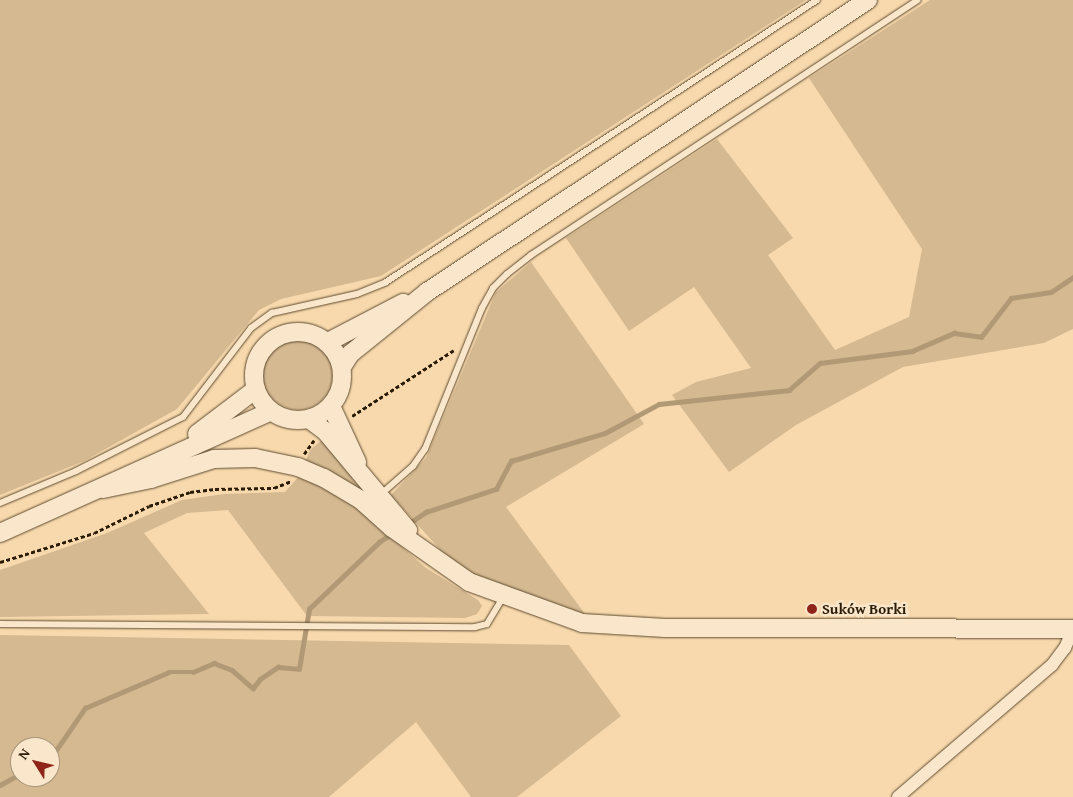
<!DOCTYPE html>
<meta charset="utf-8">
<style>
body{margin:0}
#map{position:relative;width:1073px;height:797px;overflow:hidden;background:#f7d9ad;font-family:"Gentium Book Plus",serif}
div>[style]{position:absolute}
.green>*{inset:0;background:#d4b991}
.round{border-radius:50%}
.stream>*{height:4.5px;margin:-2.25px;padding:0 2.25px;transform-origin:2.25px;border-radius:2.25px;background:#b29975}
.path>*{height:2.5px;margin-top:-1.25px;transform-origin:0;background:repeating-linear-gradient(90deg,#2b1c07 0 4px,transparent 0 6.5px)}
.roads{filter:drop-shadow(0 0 1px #5e4b30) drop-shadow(0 0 1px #5e4b30)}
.lane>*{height:6px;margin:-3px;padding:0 3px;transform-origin:3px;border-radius:3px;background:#fae6ca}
.street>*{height:12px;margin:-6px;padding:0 6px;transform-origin:6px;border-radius:6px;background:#fae6ca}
.secondary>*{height:18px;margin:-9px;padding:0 9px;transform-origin:9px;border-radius:9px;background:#fae6ca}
.secondary>.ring{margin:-9px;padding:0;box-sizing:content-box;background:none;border:18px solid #fae6ca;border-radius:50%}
.dots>*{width:14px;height:14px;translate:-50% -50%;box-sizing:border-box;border:2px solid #fae6ca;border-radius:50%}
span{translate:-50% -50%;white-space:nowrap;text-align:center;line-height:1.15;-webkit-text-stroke:5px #fae6ca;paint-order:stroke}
.poi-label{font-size:15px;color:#2b1c07;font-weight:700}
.left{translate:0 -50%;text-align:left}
.north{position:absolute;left:10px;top:737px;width:50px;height:50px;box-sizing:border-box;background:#fae6ca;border:1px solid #a7957c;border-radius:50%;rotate:306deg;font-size:14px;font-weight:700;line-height:20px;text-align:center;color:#2b1c07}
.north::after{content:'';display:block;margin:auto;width:18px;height:22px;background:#8f2418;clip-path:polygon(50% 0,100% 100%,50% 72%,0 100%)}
</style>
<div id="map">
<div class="green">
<div style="clip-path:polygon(0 0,806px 0,381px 276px,281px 299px,259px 310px,177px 409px,84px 461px,0 495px)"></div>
<div style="clip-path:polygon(930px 0,1073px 0,1073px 329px,1044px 343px,903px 367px,796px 425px,729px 472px,672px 395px,696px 382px,751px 368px,694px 287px,629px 331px,566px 238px,717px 139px,793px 238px,768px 255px,835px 350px,909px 317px,922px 249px,809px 78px)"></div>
<div style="clip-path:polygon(531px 262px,644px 424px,506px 507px,585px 614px,546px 605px,475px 576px,443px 553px,391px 495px,426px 458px,496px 292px)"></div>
<div class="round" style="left:263px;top:340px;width:70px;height:70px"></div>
<div style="clip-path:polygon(322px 440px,364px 493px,305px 463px,310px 450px)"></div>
<div style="clip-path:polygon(301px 474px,349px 500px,426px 568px,478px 600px,482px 606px,477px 614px,465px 618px,307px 616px,228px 510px,187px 513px,144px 533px,209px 614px,0 617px,0 570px,107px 533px,182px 500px,224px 494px,285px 492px)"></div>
<div style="clip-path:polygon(evenodd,0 635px,569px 645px,621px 716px,517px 797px,471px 797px,416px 722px,329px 797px,0 797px,0 635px,20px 747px,50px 747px,50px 777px,20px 777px,20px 747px)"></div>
</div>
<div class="stream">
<div style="left:408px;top:524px;width:22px;rotate:-34deg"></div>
<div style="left:426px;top:512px;width:74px;rotate:-18.2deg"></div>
<div style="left:496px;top:489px;width:32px;rotate:-62deg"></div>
<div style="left:511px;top:461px;width:98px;rotate:-16.6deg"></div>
<div style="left:605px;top:433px;width:61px;rotate:-28.2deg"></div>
<div style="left:659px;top:404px;width:131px;rotate:-6.1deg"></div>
<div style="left:789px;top:390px;width:41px;rotate:-41.1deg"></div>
<div style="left:820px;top:363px;width:93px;rotate:-7.4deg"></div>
<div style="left:912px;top:351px;width:46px;rotate:-23.2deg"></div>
<div style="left:954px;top:333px;width:27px;rotate:8deg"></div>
<div style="left:981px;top:337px;width:49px;rotate:-52.4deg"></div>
<div style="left:1011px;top:298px;width:40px;rotate:-8.5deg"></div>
<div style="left:1051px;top:292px;width:27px;rotate:-34deg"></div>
<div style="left:50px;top:759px;width:62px;rotate:-55.5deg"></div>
<div style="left:85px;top:708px;width:91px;rotate:-23.2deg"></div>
<div style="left:169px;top:672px;width:24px"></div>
<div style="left:193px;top:672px;width:23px;rotate:-23deg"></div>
<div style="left:214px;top:663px;width:19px;rotate:21deg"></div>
<div style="left:232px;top:670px;width:28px;rotate:41deg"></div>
<div style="left:253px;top:688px;width:11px;rotate:-52deg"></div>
<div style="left:260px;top:679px;width:22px;rotate:-34deg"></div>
<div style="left:278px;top:667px;width:21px;rotate:5deg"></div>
<div style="left:299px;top:669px;width:61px;rotate:-80.5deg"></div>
<div style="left:309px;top:609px;width:97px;rotate:-43.7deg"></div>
<div style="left:379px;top:542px;width:17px;rotate:-33deg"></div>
<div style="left:0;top:785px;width:23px;rotate:-29deg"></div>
</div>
<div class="path">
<div style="left:352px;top:416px;width:121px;rotate:-32.9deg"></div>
<div style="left:304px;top:454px;width:17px;rotate:-54deg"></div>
<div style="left:0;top:562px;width:98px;rotate:-17.1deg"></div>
<div style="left:94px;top:533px;width:61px;rotate:-26.1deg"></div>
<div style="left:149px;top:506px;width:43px;rotate:-18.9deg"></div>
<div style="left:190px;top:492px;width:25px;rotate:-7deg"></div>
<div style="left:215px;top:489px;width:59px;rotate:-1deg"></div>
<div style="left:274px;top:488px;width:18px;rotate:-22deg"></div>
</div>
<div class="roads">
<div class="lane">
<div style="left:380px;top:495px;width:44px;rotate:-41.3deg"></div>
<div style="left:413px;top:466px;width:21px;rotate:-55deg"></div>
<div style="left:425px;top:449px;width:152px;rotate:-68deg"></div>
<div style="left:482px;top:308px;width:23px;rotate:-61deg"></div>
<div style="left:493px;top:288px;width:20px;rotate:-45deg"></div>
<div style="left:507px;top:274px;width:31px;rotate:-38deg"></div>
<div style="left:531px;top:255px;width:463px;rotate:-33.4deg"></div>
<div style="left:0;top:503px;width:82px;rotate:-22.8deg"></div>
<div style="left:76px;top:471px;width:120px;rotate:-26.8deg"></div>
<div style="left:183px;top:417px;width:112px;rotate:-52.6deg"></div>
<div style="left:251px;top:328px;width:26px;rotate:-36deg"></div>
<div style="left:272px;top:313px;width:87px;rotate:-12.6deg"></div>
<div style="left:357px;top:294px;width:31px;rotate:-22deg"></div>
<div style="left:386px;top:282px;width:515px;rotate:-33.2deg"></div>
<div style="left:0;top:624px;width:475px;rotate:0.4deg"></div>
<div style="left:475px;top:627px;width:12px;rotate:-14deg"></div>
<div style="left:487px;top:624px;width:31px;rotate:-59deg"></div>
</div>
<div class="street">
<div style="left:898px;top:797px;width:203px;rotate:-40.6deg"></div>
<div style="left:1052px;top:665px;width:21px;rotate:-53deg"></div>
<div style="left:1065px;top:648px;width:21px;rotate:-67deg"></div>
</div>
<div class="secondary">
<div class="ring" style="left:254px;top:332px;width:70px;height:70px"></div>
<div style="left:328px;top:342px;width:85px;rotate:-27.5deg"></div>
<div style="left:342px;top:367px;width:15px;rotate:-58deg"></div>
<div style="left:350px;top:354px;width:99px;rotate:-38.8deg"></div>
<div style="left:427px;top:292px;width:529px;rotate:-33.51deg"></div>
<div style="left:331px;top:406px;width:62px;rotate:65.1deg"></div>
<div style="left:309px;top:419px;width:21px;rotate:37deg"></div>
<div style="left:326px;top:432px;width:128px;rotate:50.1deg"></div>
<div style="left:197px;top:434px;width:74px;rotate:-37.3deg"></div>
<div style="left:103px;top:489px;width:49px;rotate:-11.8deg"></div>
<div style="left:151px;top:479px;width:66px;rotate:-17.6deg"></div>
<div style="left:214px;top:459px;width:41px;rotate:-1.4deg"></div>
<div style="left:255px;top:458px;width:44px;rotate:11.8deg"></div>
<div style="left:298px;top:467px;width:28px;rotate:23deg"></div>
<div style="left:324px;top:478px;width:43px;rotate:30.7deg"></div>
<div style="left:361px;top:500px;width:42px;rotate:42.1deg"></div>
<div style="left:392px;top:528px;width:94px;rotate:35deg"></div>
<div style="left:469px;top:582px;width:120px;rotate:19.9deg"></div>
<div style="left:582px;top:623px;width:83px;rotate:3.4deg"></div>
<div style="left:665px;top:628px;width:408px;rotate:0.1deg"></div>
<div style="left:0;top:533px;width:297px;rotate:-24.2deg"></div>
</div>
</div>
<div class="dots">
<div style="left:812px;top:609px;background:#8f2418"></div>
</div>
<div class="poi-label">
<span class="left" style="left:822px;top:609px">Suków Borki</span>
</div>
<div class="north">N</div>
</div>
